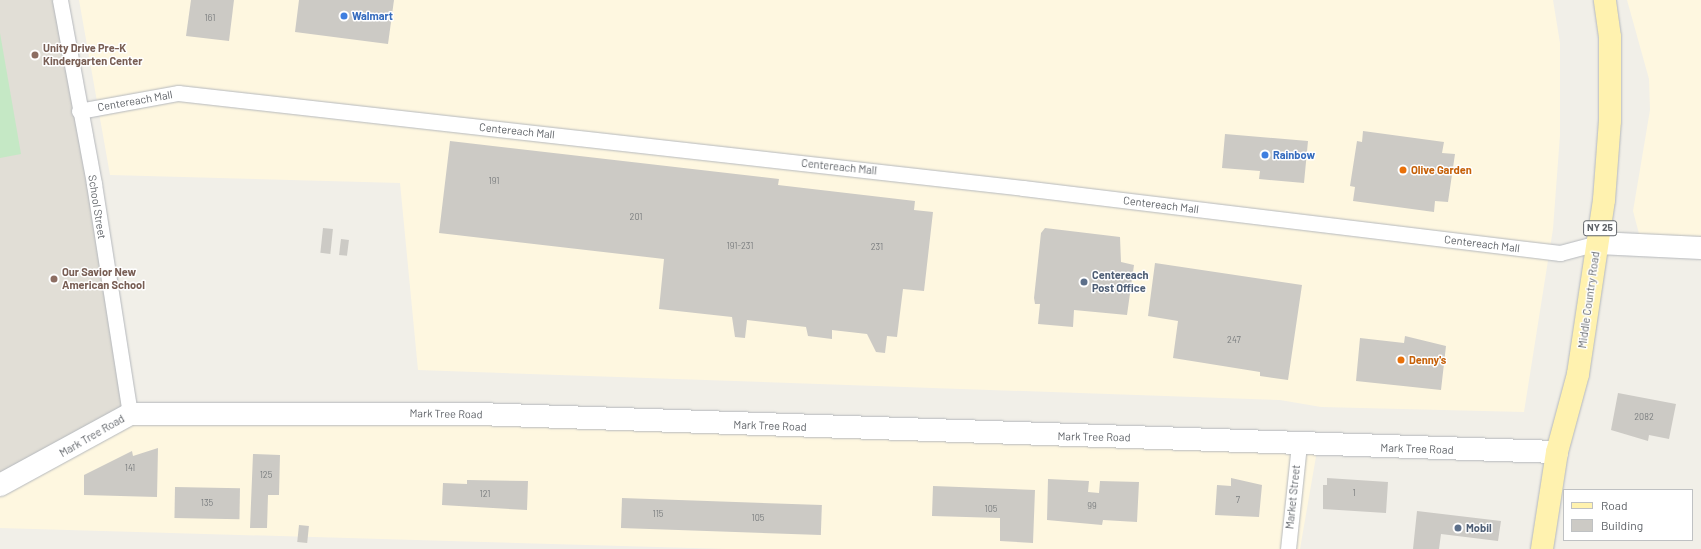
<!DOCTYPE html>
<style>
body{margin:0}
#map{position:relative;width:1701px;height:549px;overflow:hidden;background:#f1efe8;font-family:Barlow,sans-serif}
div>[style]{position:absolute}
.commercial>*{inset:0;background:#fef7e0}
.education>*{inset:0;background:#e1ded6}
.green>*{inset:0;background:#c5e8c5}
.building>*{inset:0;background:#cccac5;transform-origin:0 0}
.roads{filter:drop-shadow(0 0 1px #b5b8bc) drop-shadow(0 0 1px #b5b8bc)}
.street>*{height:15px;margin:-7.5px;padding:0 7.5px;transform-origin:7.5px;border-radius:7.5px;background:#fff}
.secondary>*{height:22px;margin:-11px;padding:0 11px;transform-origin:11px;border-radius:11px;background:#fff}
.primary>*{height:22px;margin:-11px;padding:0 11px;transform-origin:11px;border-radius:11px;background:#fff2af}
.dots>*{width:11px;height:11px;translate:-50% -50%;box-sizing:border-box;border:2px solid #fff;border-radius:50%}
span{translate:-50% -50%;white-space:nowrap;text-align:center;line-height:1.15;-webkit-text-stroke:3px #fff;paint-order:stroke}
.number-label{font-size:9px;color:#7a7d7f}
.number-label span{-webkit-text-stroke-width:0}
.shield-label span{padding:1px 3px;background:#fff;border:1px solid;border-radius:3px;-webkit-text-stroke-width:0}
.shield-label{font-size:10px;color:#5f6368;font-weight:700}
.shop-label{font-size:11px;color:#366cbe;font-weight:700}
.left{translate:0 -50%;text-align:left}
.education-label{font-size:11px;color:#785e54;font-weight:700}
.street-label{font-size:11px;color:#5f6368}
.food-label{font-size:11px;color:#c56008;font-weight:700}
.service-label{font-size:11px;color:#4e5e75;font-weight:700}
.legend{position:absolute;left:1563px;top:489px;width:130px;height:52px;box-sizing:border-box;background:#fff;border:1px solid #bfc1c3;margin:0;padding:5px 7px;list-style:none;font-size:12px;color:#5f6368}
.legend li{display:flex;align-items:center;gap:8px;height:20px}
.legend b{width:20px;border:1px solid #bfc1c3}
</style>
<div id="map">
<div class="commercial">
<div style="clip-path:polygon(79px 0,1553px 0,1560px 43px,1560px 135px,1553px 229px,1524px 412px,1321px 407px,1280px 400px,418px 370px,400px 183px,110px 175px)"></div>
<div style="clip-path:polygon(1627px 0,1701px 0,1701px 248px,1642px 245px,1633px 211px,1650px 110px,1649px 79px)"></div>
<div style="clip-path:polygon(130px 414px,1318px 445px,1300px 549px,727px 549px,0 528px,0 485px)"></div>
</div>
<div class="education">
<div style="clip-path:polygon(0 0,60px 0,130px 414px,0 485px)"></div>
</div>
<div class="green">
<div style="clip-path:polygon(0 33px,21px 154px,0 158px)"></div>
</div>
<div class="building">
<div style="clip-path:polygon(191px 0,234px 0,229px 41px,186px 36px)"></div>
<div style="clip-path:polygon(299px 0,394px 0,388px 44px,295px 32px)"></div>
<div style="clip-path:polygon(1363px 131px,1444px 142px,1442px 153px,1455px 154px,1448px 202px,1435px 201px,1434px 212px,1353px 201px,1355px 187px,1350px 186px,1357px 141px,1362px 142px)"></div>
<div style="clip-path:polygon(1225px 134px,1308px 141px,1304px 183px,1259px 179px,1260px 171px,1222px 168px)"></div>
<div style="clip-path:polygon(450px 141px,779px 179px,778px 185px,915px 201px,914px 210px,933px 212px,924px 291px,903px 289px,897px 337px,887px 336px,885px 353px,876px 352px,867px 334px,832px 330px,832px 339px,808px 336px,806px 327px,747px 320px,745px 338px,735px 337px,732px 317px,659px 309px,664px 259px,439px 233px)"></div>
<div style="left:323px;top:228px;width:10px;height:25px;rotate:6deg"></div>
<div style="clip-path:polygon(1045px 228px,1120px 237px,1121px 262px,1134px 265px,1127px 315px,1074px 310px,1073px 327px,1038px 324px,1040px 304px,1035px 304px,1034px 298px,1041px 233px)"></div>
<div style="left:341px;top:239px;width:8px;height:16px;rotate:7deg"></div>
<div style="clip-path:polygon(1155px 263px,1302px 285px,1288px 380px,1260px 376px,1260px 372px,1173px 358px,1178px 321px,1148px 316px)"></div>
<div style="clip-path:polygon(1405px 336px,1446px 346px,1441px 390px,1356px 381px,1360px 338px,1404px 343px)"></div>
<div style="clip-path:polygon(1618px 393px,1676px 404px,1669px 439px,1649px 435px,1648px 441px,1611px 430px)"></div>
<div style="clip-path:polygon(158px 448px,157px 497px,84px 495px,84px 475px,132px 451px,133px 456px)"></div>
<div style="clip-path:polygon(253px 454px,280px 455px,279px 495px,268px 495px,267px 528px,250px 528px)"></div>
<div style="clip-path:polygon(1231px 478px,1262px 485px,1259px 517px,1215px 515px,1217px 485px,1231px 486px)"></div>
<div style="clip-path:polygon(1327px 478px,1388px 482px,1386px 513px,1323px 509px,1323px 485px,1327px 485px)"></div>
<div style="clip-path:polygon(1048px 479px,1089px 481px,1088px 492px,1099px 493px,1100px 481px,1139px 482px,1137px 522px,1103px 520px,1102px 525px,1047px 520px)"></div>
<div style="clip-path:polygon(467px 480px,528px 481px,527px 510px,442px 505px,443px 483px,467px 484px)"></div>
<div style="clip-path:polygon(933px 486px,1035px 490px,1033px 543px,1000px 541px,1000px 518px,932px 516px)"></div>
<div style="left:175px;top:487px;width:65px;height:31px;rotate:1deg"></div>
<div style="left:622px;top:498px;width:200px;height:30px;rotate:2deg"></div>
<div style="clip-path:polygon(1417px 511px,1501px 521px,1498px 541px,1441px 534px,1439px 549px,1413px 549px)"></div>
<div style="left:299px;top:525px;width:10px;height:17px;rotate:6deg"></div>
</div>
<div class="roads">
<div class="street">
<div style="left:60px;top:0;width:187px;rotate:79.5deg"></div>
<div style="left:94px;top:184px;width:233px;rotate:81.1deg"></div>
<div style="left:79px;top:111px;width:101px;rotate:-10.3deg"></div>
<div style="left:178px;top:93px;width:850px;rotate:6.41deg"></div>
<div style="left:1023px;top:188px;width:541px;rotate:6.9deg"></div>
<div style="left:1560px;top:253px;width:39px;rotate:-15deg"></div>
<div style="left:1288px;top:549px;width:105px;rotate:-84deg"></div>
</div>
<div class="secondary">
<div style="left:1598px;top:243px;width:103px;rotate:2.8deg"></div>
<div style="left:0;top:485px;width:148px;rotate:-28.6deg"></div>
<div style="left:130px;top:414px;width:348px"></div>
<div style="left:478px;top:414px;width:1080px;rotate:2.02deg"></div>
</div>
<div class="primary">
<div style="left:1542px;top:549px;width:98px;rotate:-81.2deg"></div>
<div style="left:1557px;top:452px;width:81px;rotate:-74.9deg"></div>
<div style="left:1578px;top:374px;width:176px;rotate:-81.5deg"></div>
<div style="left:1604px;top:200px;width:79px;rotate:-85.7deg"></div>
<div style="left:1610px;top:121px;width:84px;rotate:-90deg"></div>
<div style="left:1610px;top:37px;width:37px;rotate:-98deg"></div>
</div>
</div>
<div class="dots">
<div style="left:344px;top:16px;background:#3f7fe0"></div>
<div style="left:35px;top:55px;background:#8d6e63"></div>
<div style="left:1265px;top:155px;background:#3f7fe0"></div>
<div style="left:1403px;top:170px;background:#e8710a"></div>
<div style="left:54px;top:279px;background:#8d6e63"></div>
<div style="left:1084px;top:282px;background:#5c6f8a"></div>
<div style="left:1401px;top:360px;background:#e8710a"></div>
<div style="left:1458px;top:528px;background:#5c6f8a"></div>
</div>
<div class="number-label">
<span style="left:210px;top:18px">161</span>
<span style="left:494px;top:181px">191</span>
<span style="left:636px;top:217px">201</span>
<span style="left:740px;top:246px">191-231</span>
<span style="left:877px;top:247px">231</span>
<span style="left:1234px;top:340px">247</span>
<span style="left:1644px;top:417px">2082</span>
<span style="left:130px;top:468px">141</span>
<span style="left:266px;top:475px">125</span>
<span style="left:1354px;top:493px">1</span>
<span style="left:485px;top:494px">121</span>
<span style="left:1238px;top:500px">7</span>
<span style="left:207px;top:503px">135</span>
<span style="left:1092px;top:506px">99</span>
<span style="left:991px;top:509px">105</span>
<span style="left:658px;top:514px">115</span>
<span style="left:758px;top:518px">105</span>
</div>
<div class="shield-label">
<span style="left:1600px;top:228px">NY 25</span>
</div>
<div class="shop-label">
<span class="left" style="left:352px;top:16px">Walmart</span>
<span class="left" style="left:1273px;top:155px">Rainbow</span>
</div>
<div class="education-label">
<span class="left" style="left:43px;top:55px">Unity Drive Pre-K<br>Kindergarten Center</span>
<span class="left" style="left:62px;top:279px">Our Savior New<br>American School</span>
</div>
<div class="street-label">
<span style="left:135px;top:101px;rotate:-10deg">Centereach Mall</span>
<span style="left:517px;top:131px;rotate:6deg">Centereach Mall</span>
<span style="left:839px;top:167px;rotate:6deg">Centereach Mall</span>
<span style="left:1161px;top:205px;rotate:7deg">Centereach Mall</span>
<span style="left:97px;top:207px;rotate:81deg">School Street</span>
<span style="left:1482px;top:244px;rotate:7deg">Centereach Mall</span>
<span style="left:1589px;top:300px;rotate:-82deg">Middle Country Road</span>
<span style="left:446px;top:414px;rotate:1deg">Mark Tree Road</span>
<span style="left:770px;top:426px;rotate:2deg">Mark Tree Road</span>
<span style="left:92px;top:436px;rotate:-30deg">Mark Tree Road</span>
<span style="left:1094px;top:437px;rotate:1deg">Mark Tree Road</span>
<span style="left:1417px;top:449px;rotate:2deg">Mark Tree Road</span>
<span style="left:1293px;top:497px;rotate:-84deg">Market Street</span>
</div>
<div class="food-label">
<span class="left" style="left:1411px;top:170px">Olive Garden</span>
<span class="left" style="left:1409px;top:360px">Denny's</span>
</div>
<div class="service-label">
<span class="left" style="left:1092px;top:282px">Centereach<br>Post Office</span>
<span class="left" style="left:1466px;top:528px">Mobil</span>
</div>
<ul class="legend">
<li><b style="height:5px;background:#fff2af"></b>Road</li>
<li><b style="height:11px;background:#cccac5"></b>Building</li>
</ul>
</div>
